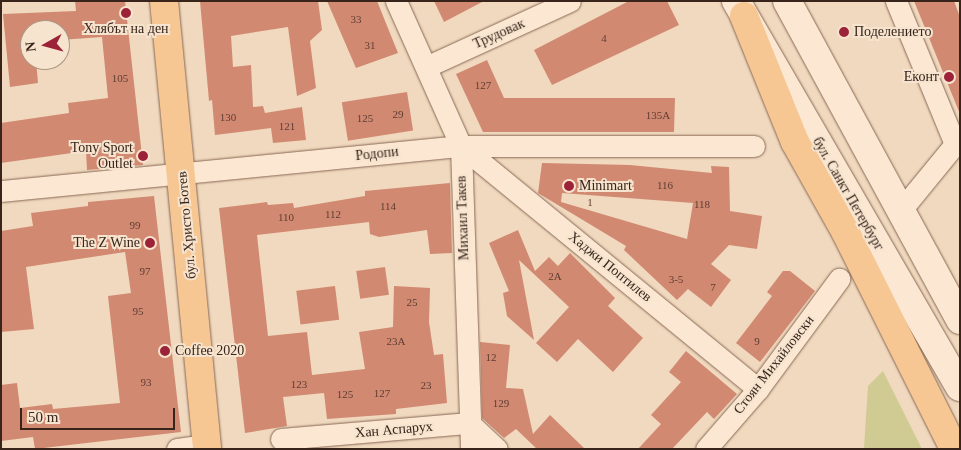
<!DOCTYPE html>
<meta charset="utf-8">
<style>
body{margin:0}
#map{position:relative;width:961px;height:450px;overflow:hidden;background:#f0d9be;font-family:"Times New Roman",serif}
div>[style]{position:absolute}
.green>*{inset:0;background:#cfcb92}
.building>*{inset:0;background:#d18972;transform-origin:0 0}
.roads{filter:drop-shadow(0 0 1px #896856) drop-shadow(0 0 1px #896856)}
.street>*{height:21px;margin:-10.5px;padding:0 10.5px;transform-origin:10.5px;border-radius:10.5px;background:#fbe7d2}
.secondary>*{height:28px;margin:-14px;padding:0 14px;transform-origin:14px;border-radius:14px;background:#fbe7d2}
.primary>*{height:28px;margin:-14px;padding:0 14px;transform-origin:14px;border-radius:14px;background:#f6c693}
.dots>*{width:14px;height:14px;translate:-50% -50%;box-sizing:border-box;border:2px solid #f7e4ce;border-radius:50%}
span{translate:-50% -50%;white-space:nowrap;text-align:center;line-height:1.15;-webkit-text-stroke:4px #f7e4ce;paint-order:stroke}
.number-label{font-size:11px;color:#5e3d31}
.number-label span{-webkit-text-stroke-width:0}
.poi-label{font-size:14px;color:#38241b}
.left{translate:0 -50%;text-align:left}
.right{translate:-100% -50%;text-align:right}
.street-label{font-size:14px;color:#38241b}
.frame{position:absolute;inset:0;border:2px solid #38241b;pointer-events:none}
.north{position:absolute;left:20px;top:20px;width:50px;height:50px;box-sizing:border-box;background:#f7e4ce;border:1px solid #ab9786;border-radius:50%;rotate:263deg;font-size:14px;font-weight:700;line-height:20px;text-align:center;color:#38241b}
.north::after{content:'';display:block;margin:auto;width:18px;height:22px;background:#9c2238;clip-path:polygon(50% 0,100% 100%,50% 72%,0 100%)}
.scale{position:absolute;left:20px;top:408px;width:155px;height:22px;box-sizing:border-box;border:2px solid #38241b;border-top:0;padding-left:6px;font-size:15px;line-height:18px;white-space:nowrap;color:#38241b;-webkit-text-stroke:4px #f7e4ce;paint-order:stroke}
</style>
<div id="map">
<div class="green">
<div style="clip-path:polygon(883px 371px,922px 449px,864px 449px,868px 386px)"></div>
</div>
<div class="building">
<div style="clip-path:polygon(75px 1px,125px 1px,143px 165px,87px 170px,86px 151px,1px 163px,1px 123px,69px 113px,68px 103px,108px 98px,102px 37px,60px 40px,60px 30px,30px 30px,30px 60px,36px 60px,38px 83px,10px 87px,3px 14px,76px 11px)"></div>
<div style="clip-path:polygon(200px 1px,318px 1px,322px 30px,310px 41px,316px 88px,297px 96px,288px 27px,231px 36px,233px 67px,251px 65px,253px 107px,263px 106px,265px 113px,302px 107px,306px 140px,273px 143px,271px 128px,215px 135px,212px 100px,209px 101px)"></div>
<div style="clip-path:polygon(327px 1px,377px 1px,398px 53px,356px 68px)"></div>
<div style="clip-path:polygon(434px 1px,484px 1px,444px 22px)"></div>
<div style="clip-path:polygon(629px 1px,667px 1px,679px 25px,552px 85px,534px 50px)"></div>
<div style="clip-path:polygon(914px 1px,954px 1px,960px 17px,960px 114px)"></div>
<div style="clip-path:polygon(487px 60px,504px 98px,675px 98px,674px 132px,483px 132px,456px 74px)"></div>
<div style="left:407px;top:92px;width:39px;height:66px;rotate:81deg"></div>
<div style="clip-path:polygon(evenodd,542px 163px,630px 165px,712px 173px,711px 166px,729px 167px,730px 211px,762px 216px,757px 249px,729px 245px,711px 264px,731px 280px,711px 307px,688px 289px,677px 300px,624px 250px,626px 246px,538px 193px,542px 163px,562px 193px,693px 203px,687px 239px,561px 202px,562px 193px)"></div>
<div style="clip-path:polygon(450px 183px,452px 253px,430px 254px,427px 230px,379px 237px,370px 234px,369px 222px,257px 235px,268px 336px,307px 332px,312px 375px,365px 369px,359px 332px,393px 327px,394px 286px,430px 288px,429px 322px,434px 355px,443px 354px,447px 403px,396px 409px,396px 414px,327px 419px,324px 393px,283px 397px,287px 426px,245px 433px,219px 208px,267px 202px,268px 205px,293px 203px,294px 208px,365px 196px,365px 191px)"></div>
<div style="clip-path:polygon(154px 196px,181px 432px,35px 449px,33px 437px,1px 441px,1px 385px,17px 383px,20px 408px,52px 404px,53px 409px,120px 403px,108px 296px,131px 293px,125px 252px,26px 267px,34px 329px,1px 332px,1px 231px,33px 226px,31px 213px,88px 206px,88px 202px)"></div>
<div style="clip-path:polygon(518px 230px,535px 271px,549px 257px,558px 266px,570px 253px,615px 298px,608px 306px,643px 338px,613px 372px,578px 339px,557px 362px,536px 343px,569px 307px,519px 260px,534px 340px,507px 316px,503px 293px,509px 291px,489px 243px)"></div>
<div style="left:385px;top:267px;width:28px;height:29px;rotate:82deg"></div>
<div style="clip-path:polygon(783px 271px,790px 271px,815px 291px,760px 362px,736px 343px,772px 296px,767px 292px)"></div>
<div style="left:335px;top:286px;width:34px;height:39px;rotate:83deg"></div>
<div style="clip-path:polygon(480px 342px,510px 345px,506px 388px,523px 389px,533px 434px,550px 415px,585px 449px,537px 449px,516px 429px,504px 438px,482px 418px)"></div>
<div style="clip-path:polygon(686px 351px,737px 394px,714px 419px,707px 412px,672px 449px,638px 449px,661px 424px,651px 415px,681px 382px,669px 372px)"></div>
</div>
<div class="roads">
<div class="street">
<div style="left:396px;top:1px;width:159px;rotate:65.9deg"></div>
<div style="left:461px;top:146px;width:303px;rotate:88.1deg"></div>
<div style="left:896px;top:1px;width:155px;rotate:67.6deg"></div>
<div style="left:428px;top:66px;width:156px;rotate:-24.6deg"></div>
<div style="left:461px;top:146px;width:384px;rotate:39.3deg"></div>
<div style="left:1px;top:191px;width:462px;rotate:-5.6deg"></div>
<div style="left:461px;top:146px;width:293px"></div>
<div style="left:901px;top:210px;width:93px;rotate:-50.7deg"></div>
<div style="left:281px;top:439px;width:189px;rotate:-4.9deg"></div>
<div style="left:469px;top:423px;width:38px;rotate:43deg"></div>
<div style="left:177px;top:449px;width:30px;rotate:-8deg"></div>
<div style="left:706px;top:449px;width:79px;rotate:-49.1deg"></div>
<div style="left:758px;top:389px;width:137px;rotate:-53.6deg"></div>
</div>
<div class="secondary">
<div style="left:736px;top:1px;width:446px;rotate:59.9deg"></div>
<div style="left:787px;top:1px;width:363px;rotate:61.5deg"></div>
</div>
<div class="primary">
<div style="left:164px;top:1px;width:450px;rotate:84.5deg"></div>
<div style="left:744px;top:16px;width:136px;rotate:68deg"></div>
<div style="left:795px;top:142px;width:104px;rotate:60.7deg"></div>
<div style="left:846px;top:233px;width:241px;rotate:63.4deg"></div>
</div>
</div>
<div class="dots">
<div style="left:126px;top:13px;background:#9c2238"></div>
<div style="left:844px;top:32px;background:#9c2238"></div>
<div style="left:949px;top:77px;background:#9c2238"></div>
<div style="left:143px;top:156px;background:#9c2238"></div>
<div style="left:569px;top:186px;background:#9c2238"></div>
<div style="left:150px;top:243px;background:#9c2238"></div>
<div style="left:165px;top:351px;background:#9c2238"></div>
</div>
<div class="number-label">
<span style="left:356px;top:19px">33</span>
<span style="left:604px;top:38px">4</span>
<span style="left:370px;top:45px">31</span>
<span style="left:120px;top:78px">105</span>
<span style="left:483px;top:85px">127</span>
<span style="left:398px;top:114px">29</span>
<span style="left:658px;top:115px">135А</span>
<span style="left:228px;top:117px">130</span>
<span style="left:365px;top:118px">125</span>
<span style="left:287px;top:126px">121</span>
<span style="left:665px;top:185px">116</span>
<span style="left:590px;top:202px">1</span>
<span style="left:702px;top:204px">118</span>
<span style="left:388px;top:206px">114</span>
<span style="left:333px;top:214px">112</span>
<span style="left:286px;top:217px">110</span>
<span style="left:135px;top:225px">99</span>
<span style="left:145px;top:271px">97</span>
<span style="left:555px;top:276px">2А</span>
<span style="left:676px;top:279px">3-5</span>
<span style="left:713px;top:287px">7</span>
<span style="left:412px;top:302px">25</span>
<span style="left:138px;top:311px">95</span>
<span style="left:396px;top:341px">23А</span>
<span style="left:757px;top:341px">9</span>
<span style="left:491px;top:357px">12</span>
<span style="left:146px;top:382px">93</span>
<span style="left:299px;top:384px">123</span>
<span style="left:426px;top:385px">23</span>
<span style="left:382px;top:393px">127</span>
<span style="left:345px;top:394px">125</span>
<span style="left:501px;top:403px">129</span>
</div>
<div class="poi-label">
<span style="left:126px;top:29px">Хлябът на ден</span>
<span class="left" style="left:854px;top:32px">Поделението</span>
<span class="right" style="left:939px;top:77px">Еконт</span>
<span class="right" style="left:133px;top:156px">Tony Sport<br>Outlet</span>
<span class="left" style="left:579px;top:186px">Minimart</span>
<span class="right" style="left:140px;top:243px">The Z Wine</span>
<span class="left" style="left:175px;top:351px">Coffee 2020</span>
</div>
<div class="street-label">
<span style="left:499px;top:34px;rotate:-24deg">Трудовак</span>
<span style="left:377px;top:154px;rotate:-6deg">Родопи</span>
<span style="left:848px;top:194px;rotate:60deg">бул. Санкт Петербург</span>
<span style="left:463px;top:218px;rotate:-92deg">Михаил Такев</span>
<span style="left:187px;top:225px;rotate:-95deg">бул. Христо Ботев</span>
<span style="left:610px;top:267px;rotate:39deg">Хаджи Поптилев</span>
<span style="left:774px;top:365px;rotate:-52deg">Стоян Михайловски</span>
<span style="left:394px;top:430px;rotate:-5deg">Хан Аспарух</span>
</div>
<div class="frame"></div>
<div class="north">N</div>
<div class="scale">50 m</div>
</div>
